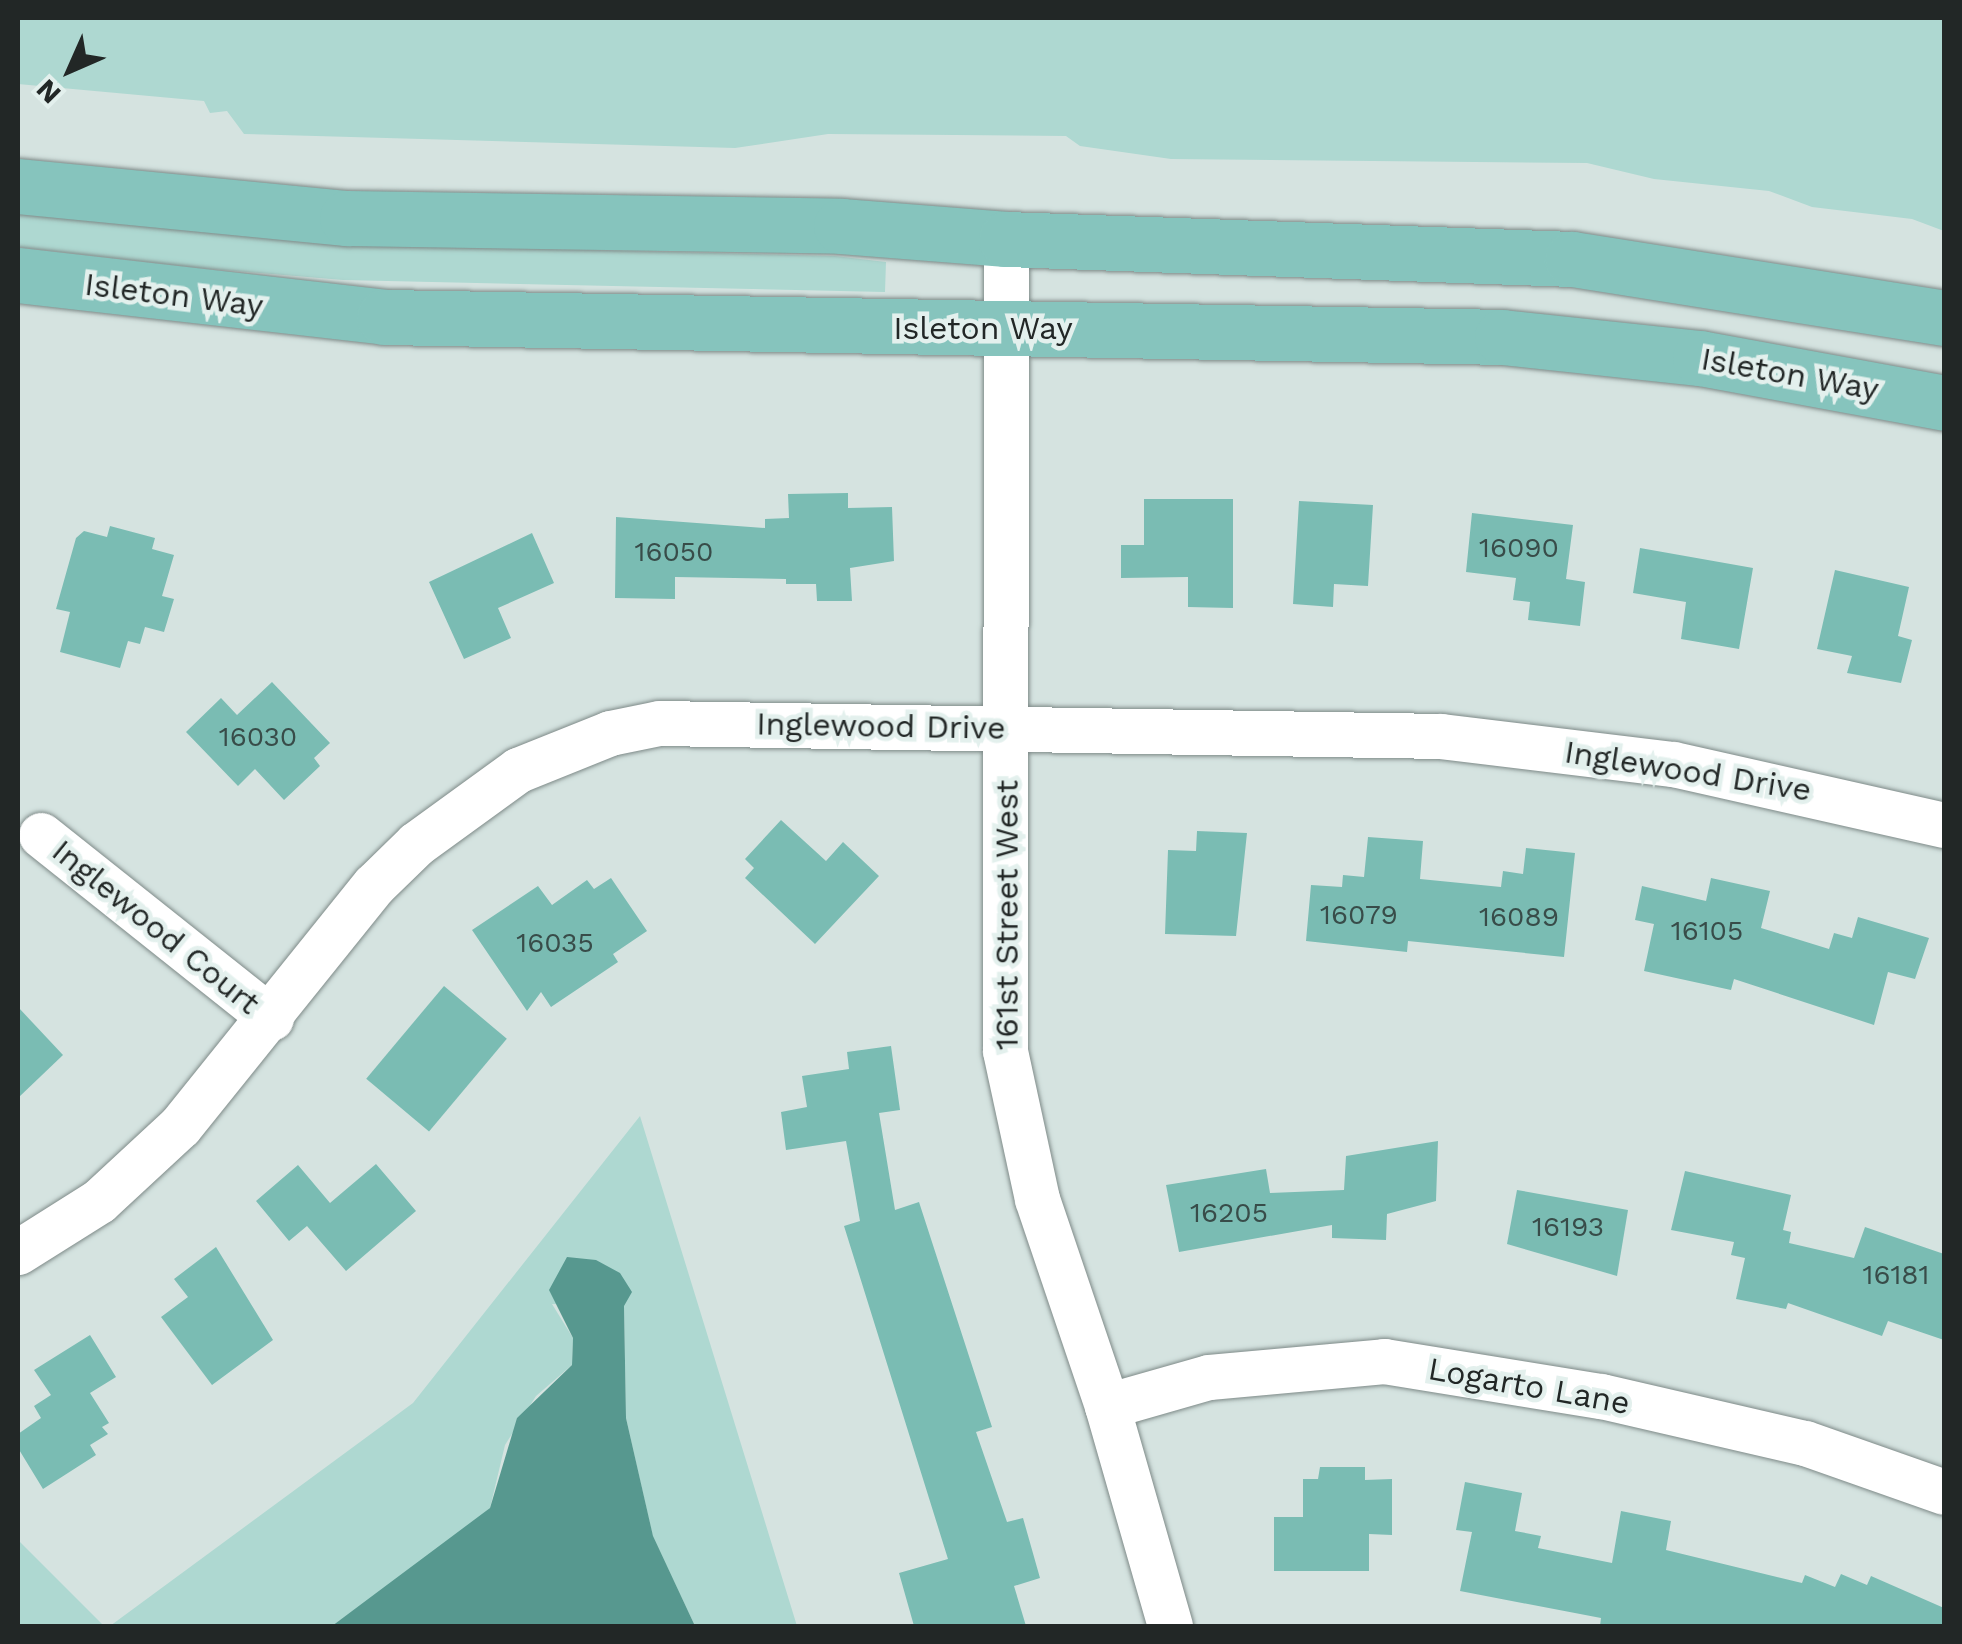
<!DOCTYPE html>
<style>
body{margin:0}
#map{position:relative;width:1962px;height:1644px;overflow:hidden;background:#d5e3e0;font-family:"Work Sans",sans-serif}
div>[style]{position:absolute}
.green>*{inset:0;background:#aed8d1}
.water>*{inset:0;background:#57988f}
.building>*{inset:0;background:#7abcb3;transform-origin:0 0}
.roads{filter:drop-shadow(0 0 2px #7e8a88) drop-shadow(0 0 2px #7e8a88)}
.minor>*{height:45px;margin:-22.5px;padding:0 22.5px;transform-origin:22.5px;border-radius:22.5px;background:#fff}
.major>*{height:55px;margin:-27.5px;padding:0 27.5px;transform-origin:27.5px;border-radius:27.5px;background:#86c4bd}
span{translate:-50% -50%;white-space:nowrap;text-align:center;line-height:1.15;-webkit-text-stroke:9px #e3f0ed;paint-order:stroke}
.number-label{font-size:28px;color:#384c49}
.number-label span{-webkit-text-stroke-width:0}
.street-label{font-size:32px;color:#222726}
.frame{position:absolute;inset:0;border:20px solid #222726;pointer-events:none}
.north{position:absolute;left:20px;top:20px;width:100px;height:100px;-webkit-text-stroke:8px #e3f0ed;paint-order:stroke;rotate:225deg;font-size:28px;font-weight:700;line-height:40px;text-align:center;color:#222726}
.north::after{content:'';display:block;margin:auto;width:35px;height:45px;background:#222726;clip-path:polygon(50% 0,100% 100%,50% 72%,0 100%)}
</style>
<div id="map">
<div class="green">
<div style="clip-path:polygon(18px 18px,1944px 18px,1944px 231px,1912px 219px,1812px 207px,1769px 191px,1654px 179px,1587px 163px,1171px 159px,1080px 146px,1066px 136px,828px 134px,735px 148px,244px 134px,227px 111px,210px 113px,204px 101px,18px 84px)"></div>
<div style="clip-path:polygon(18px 212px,323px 244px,835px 256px,886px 262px,885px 292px,343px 280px,200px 268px,18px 247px)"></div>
<div style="clip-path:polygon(640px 1116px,797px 1626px,695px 1626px,653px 1537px,626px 1418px,624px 1306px,552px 1304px,573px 1338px,572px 1365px,536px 1396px,505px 1445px,490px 1508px,461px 1533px,332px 1626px,110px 1626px,413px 1403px)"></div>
<div style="clip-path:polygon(18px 1540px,104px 1626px,18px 1626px)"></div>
</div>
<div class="water">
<div style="clip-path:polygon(567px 1257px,596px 1260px,620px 1273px,632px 1292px,624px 1306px,626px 1418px,653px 1536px,695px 1626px,332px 1626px,490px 1508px,517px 1418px,572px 1365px,573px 1338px,549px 1290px)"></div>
</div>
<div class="building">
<div style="clip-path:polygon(848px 493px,848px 508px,892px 507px,894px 561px,850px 568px,852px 601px,817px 601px,816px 584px,786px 584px,786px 579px,675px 577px,675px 599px,615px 598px,616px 517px,765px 528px,765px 519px,789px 518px,788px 494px)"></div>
<div style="clip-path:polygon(1144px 499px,1233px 499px,1233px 608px,1188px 607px,1188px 577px,1121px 578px,1121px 545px,1144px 545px)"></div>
<div style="clip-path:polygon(1299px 501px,1373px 505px,1368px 586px,1334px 584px,1333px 607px,1293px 604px)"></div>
<div style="clip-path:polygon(1472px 513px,1573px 525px,1566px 579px,1585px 582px,1580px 626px,1528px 620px,1530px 602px,1513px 600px,1516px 578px,1466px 572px)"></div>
<div style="clip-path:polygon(110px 526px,155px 538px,152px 549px,174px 555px,162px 596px,174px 599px,164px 632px,145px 627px,140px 644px,128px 641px,120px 668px,60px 652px,70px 612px,56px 609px,76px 538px,84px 531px,107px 537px)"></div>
<div style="clip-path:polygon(532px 533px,554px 583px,498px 608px,511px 638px,464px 659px,429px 582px)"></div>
<div style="clip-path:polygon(1640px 548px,1753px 568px,1739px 649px,1681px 639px,1686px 602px,1633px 593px)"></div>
<div style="clip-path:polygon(1835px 570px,1909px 587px,1898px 636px,1912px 640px,1901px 683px,1847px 673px,1852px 656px,1817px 649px)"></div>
<div style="clip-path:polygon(272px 682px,330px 743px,314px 758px,320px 766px,284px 800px,255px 769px,238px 786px,186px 732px,221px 698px,237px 715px)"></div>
<div style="clip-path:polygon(781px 820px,826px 861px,843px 842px,879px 876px,815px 944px,745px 878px,754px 868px,745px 859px)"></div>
<div style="clip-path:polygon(1197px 831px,1247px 833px,1236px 936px,1165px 934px,1168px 850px,1196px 851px)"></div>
<div style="clip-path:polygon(1368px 837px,1423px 841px,1420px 879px,1501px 887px,1503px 871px,1523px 874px,1526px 848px,1575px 853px,1564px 957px,1408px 941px,1407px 952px,1306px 941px,1311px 885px,1342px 887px,1343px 875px,1364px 877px)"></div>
<div style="clip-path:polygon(611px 878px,647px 931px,613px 954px,618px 962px,551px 1007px,541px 992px,527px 1011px,472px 930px,538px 886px,552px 905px,587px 880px,594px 889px)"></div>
<div style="clip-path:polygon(1711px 878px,1770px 891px,1761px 928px,1829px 949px,1834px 933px,1852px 938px,1858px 917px,1929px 938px,1915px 979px,1888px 972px,1874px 1025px,1734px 979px,1731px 990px,1644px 971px,1654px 924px,1635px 920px,1642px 886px,1706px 901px)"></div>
<div style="left:444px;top:986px;width:82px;height:121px;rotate:40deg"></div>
<div style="clip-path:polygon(18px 1007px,63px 1055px,18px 1098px)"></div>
<div style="clip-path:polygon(891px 1046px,900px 1110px,879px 1113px,895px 1210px,919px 1202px,992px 1427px,976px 1432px,1007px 1522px,1023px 1518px,1040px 1578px,1014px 1586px,1026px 1626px,914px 1626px,899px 1573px,948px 1559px,844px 1226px,860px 1221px,846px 1141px,786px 1150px,781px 1112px,807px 1107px,802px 1076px,849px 1069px,847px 1052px)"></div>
<div style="clip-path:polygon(1438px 1141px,1436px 1201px,1387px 1214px,1386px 1240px,1332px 1238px,1332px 1225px,1179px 1252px,1166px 1185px,1266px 1169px,1270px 1193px,1344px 1190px,1346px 1156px)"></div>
<div style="clip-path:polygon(376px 1164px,416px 1211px,346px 1271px,307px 1226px,289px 1241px,256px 1201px,298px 1165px,330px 1203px)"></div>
<div style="clip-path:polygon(1685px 1171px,1791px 1195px,1783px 1230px,1791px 1232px,1789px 1243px,1854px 1258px,1865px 1227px,1944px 1254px,1944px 1340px,1888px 1321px,1882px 1336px,1788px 1303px,1786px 1309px,1736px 1299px,1745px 1258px,1731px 1255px,1734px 1242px,1671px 1230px)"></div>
<div style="clip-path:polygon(1517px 1190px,1628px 1210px,1617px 1276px,1507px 1244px)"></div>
<div style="clip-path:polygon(216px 1247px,273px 1340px,212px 1385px,161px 1317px,188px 1297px,174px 1279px)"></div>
<div style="clip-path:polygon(90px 1335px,116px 1377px,90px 1393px,109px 1423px,102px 1427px,108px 1434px,90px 1445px,96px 1455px,43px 1489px,18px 1448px,18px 1434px,41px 1418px,34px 1406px,51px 1395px,34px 1370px)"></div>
<div style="clip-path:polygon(1320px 1467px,1365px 1467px,1365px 1480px,1392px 1479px,1392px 1535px,1369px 1534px,1369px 1571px,1274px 1571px,1274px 1517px,1303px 1517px,1303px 1479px,1318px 1479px)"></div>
<div style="clip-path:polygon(1465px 1482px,1522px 1493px,1515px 1531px,1541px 1536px,1538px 1548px,1612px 1563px,1621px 1511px,1671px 1521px,1666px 1550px,1802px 1583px,1805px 1575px,1835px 1587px,1841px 1574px,1867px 1585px,1871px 1576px,1944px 1608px,1944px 1626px,1600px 1626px,1601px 1618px,1460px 1591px,1472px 1532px,1456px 1530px)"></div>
</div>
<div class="roads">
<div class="minor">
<div style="left:1006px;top:239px;width:812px;rotate:90.07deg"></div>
<div style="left:1005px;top:1051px;width:151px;rotate:77.8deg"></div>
<div style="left:1037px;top:1199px;width:219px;rotate:71.3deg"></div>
<div style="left:1107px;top:1406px;width:229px;rotate:74deg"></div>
<div style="left:41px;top:835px;width:294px;rotate:38.5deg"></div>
<div style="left:18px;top:1252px;width:96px;rotate:-32.2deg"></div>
<div style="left:99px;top:1201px;width:110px;rotate:-42.8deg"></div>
<div style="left:180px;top:1126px;width:309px;rotate:-51.2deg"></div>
<div style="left:374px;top:885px;width:59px;rotate:-44.3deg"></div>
<div style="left:416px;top:844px;width:126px;rotate:-36deg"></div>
<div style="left:518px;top:770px;width:99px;rotate:-21.9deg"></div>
<div style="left:610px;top:733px;width:50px;rotate:-11.5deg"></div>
<div style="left:659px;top:723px;width:782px;rotate:0.95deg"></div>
<div style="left:1441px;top:736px;width:234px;rotate:6.9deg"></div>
<div style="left:1673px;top:764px;width:278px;rotate:12.7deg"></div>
<div style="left:1107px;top:1406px;width:106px;rotate:-15.9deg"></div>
<div style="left:1209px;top:1377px;width:176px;rotate:-5.2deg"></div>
<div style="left:1384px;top:1361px;width:220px;rotate:9.2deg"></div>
<div style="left:1601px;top:1396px;width:209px;rotate:13deg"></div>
<div style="left:1805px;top:1443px;width:147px;rotate:19.4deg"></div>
</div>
<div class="major">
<div style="left:18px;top:186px;width:331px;rotate:5.6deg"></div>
<div style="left:347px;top:218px;width:494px;rotate:0.9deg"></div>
<div style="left:841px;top:226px;width:166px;rotate:4.5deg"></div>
<div style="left:1006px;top:239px;width:566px;rotate:2.02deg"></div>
<div style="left:1572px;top:259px;width:377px;rotate:9deg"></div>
<div style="left:18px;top:275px;width:368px;rotate:6.5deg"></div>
<div style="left:384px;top:317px;width:1118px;rotate:1.02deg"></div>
<div style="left:1502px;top:337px;width:199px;rotate:6.1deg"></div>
<div style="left:1700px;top:358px;width:248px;rotate:10.4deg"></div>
</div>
</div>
<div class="number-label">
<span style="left:1519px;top:548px">16090</span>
<span style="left:674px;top:552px">16050</span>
<span style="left:258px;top:737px">16030</span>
<span style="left:1359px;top:915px">16079</span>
<span style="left:1519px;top:917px">16089</span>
<span style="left:1707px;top:931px">16105</span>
<span style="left:555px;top:943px">16035</span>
<span style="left:1229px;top:1213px">16205</span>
<span style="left:1568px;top:1227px">16193</span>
<span style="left:1896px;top:1275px">16181</span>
</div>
<div class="street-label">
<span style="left:174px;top:295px;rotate:7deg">Isleton Way</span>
<span style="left:983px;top:328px">Isleton Way</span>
<span style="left:1790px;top:374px;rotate:10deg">Isleton Way</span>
<span style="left:881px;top:726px;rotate:1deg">Inglewood Drive</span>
<span style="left:1688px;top:771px;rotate:9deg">Inglewood Drive</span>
<span style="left:1007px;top:915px;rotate:-90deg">161st Street West</span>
<span style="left:156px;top:927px;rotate:39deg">Inglewood Court</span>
<span style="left:1529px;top:1386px;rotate:10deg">Logarto Lane</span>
</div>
<div class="frame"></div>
<div class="north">N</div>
</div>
